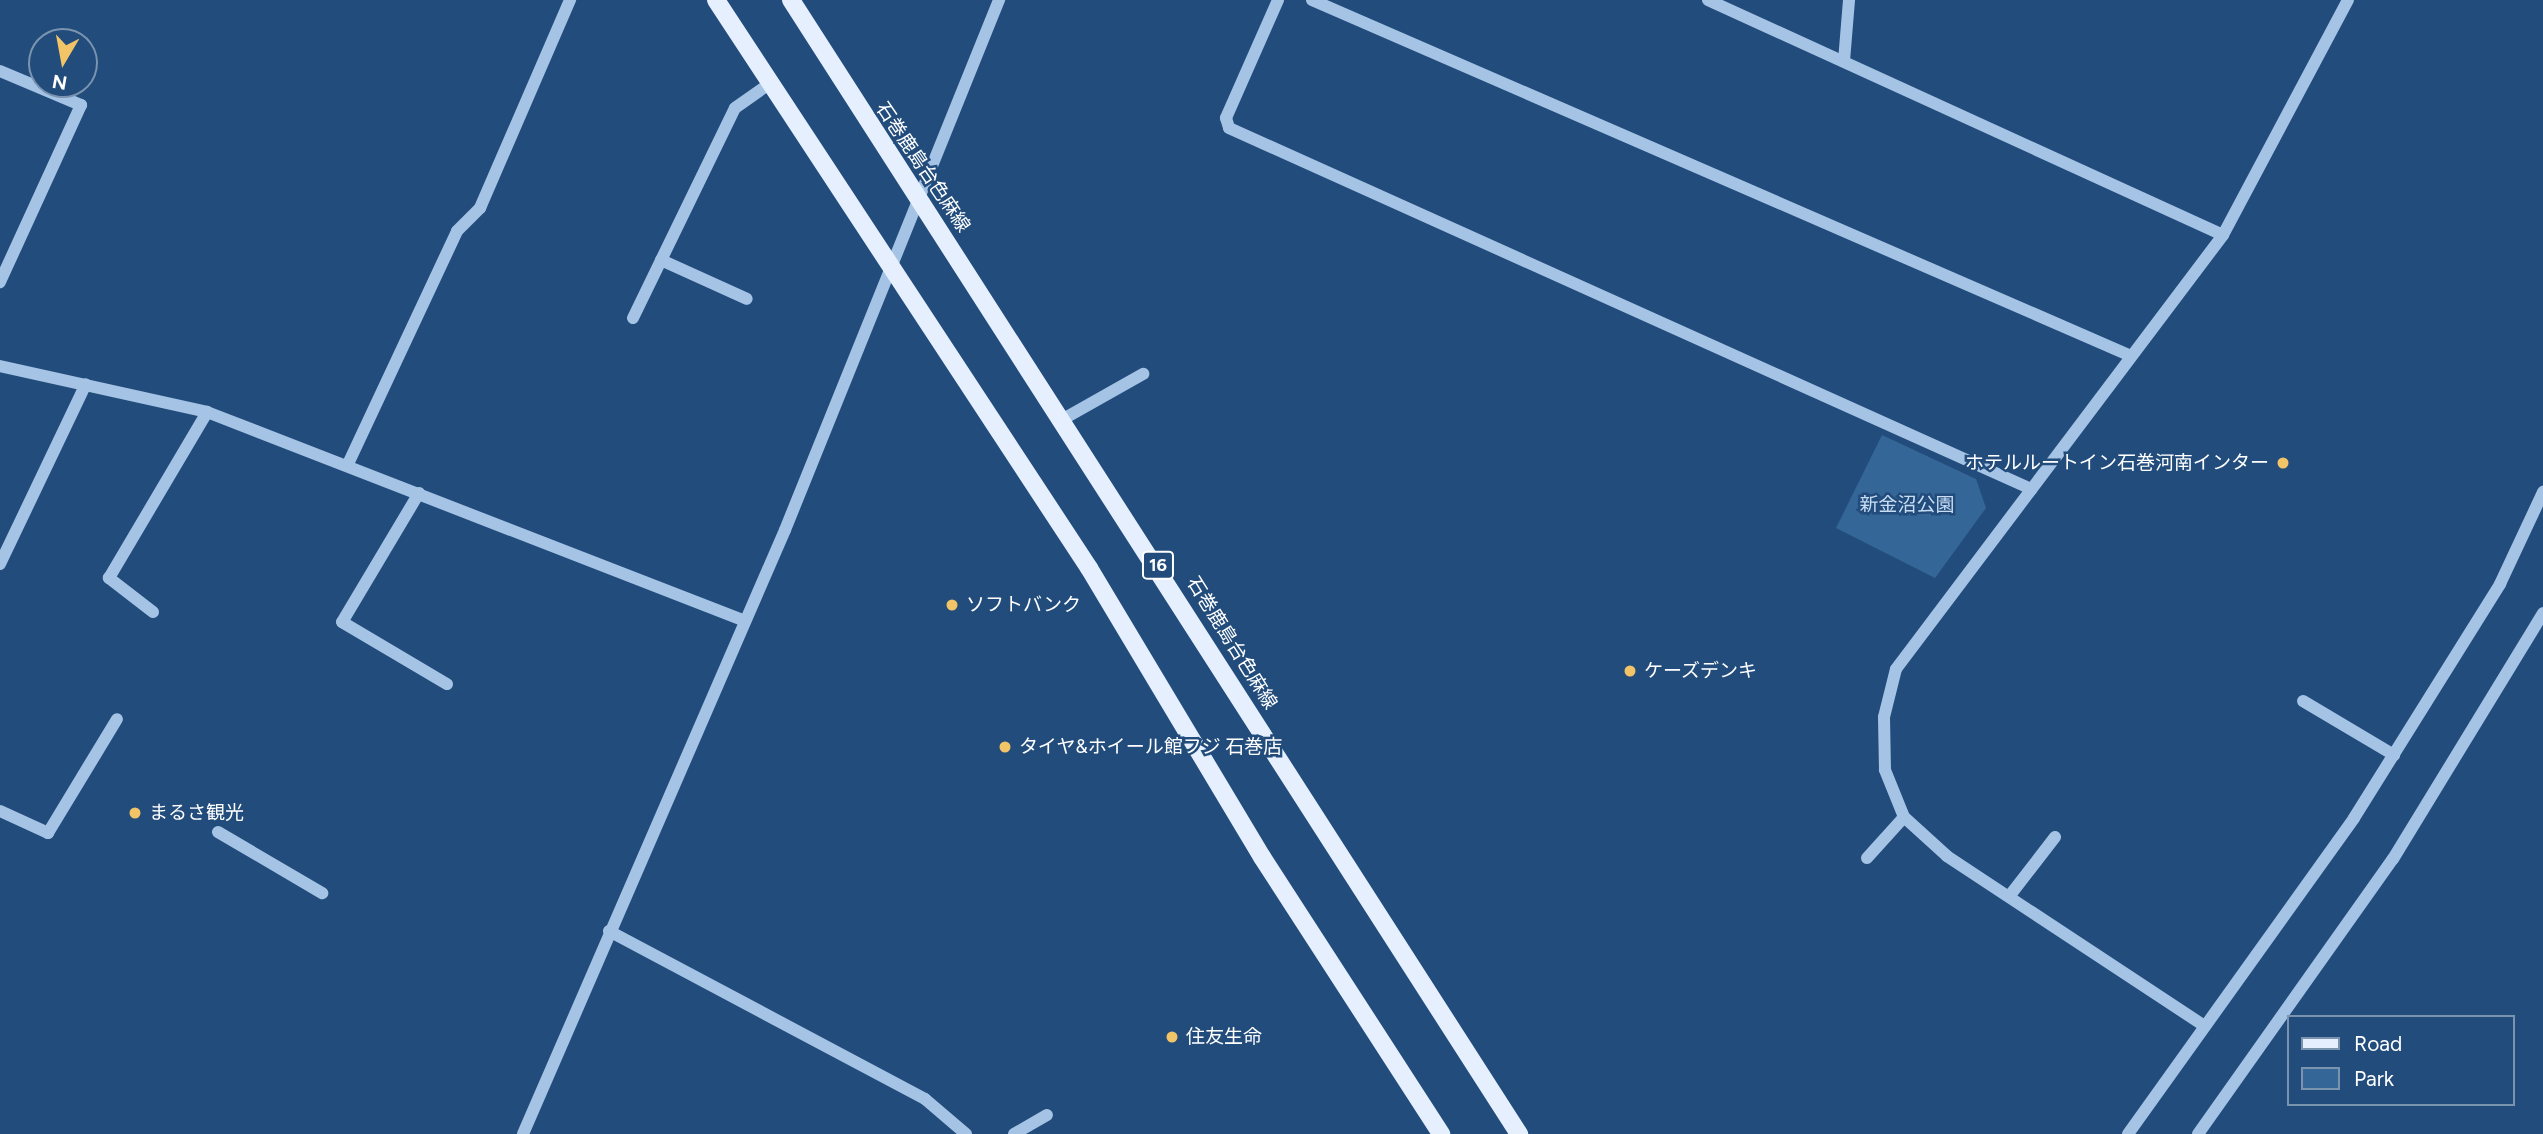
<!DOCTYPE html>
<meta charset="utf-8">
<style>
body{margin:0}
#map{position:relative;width:2543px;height:1134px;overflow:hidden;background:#224c7b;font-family:Figtree,"Noto Sans JP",sans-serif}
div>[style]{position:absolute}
.green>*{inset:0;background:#356698}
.minor>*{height:12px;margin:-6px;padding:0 6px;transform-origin:6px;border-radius:6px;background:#a5c4e5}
.major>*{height:18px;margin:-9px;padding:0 9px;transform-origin:9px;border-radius:9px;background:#e5effd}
.dots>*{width:19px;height:19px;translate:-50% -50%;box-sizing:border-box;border:4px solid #224c7b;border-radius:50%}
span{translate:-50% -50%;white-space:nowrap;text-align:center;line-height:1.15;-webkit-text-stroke:5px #224c7b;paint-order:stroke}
.shield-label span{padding:2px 5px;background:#224c7b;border:2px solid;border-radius:5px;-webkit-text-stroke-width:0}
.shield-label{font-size:18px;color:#fff;font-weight:700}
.street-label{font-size:19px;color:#fff}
.poi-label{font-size:19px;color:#fff}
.right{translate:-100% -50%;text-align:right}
.left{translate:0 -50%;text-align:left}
.park-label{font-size:19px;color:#c8ddf4}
.legend{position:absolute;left:2287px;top:1015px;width:228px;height:91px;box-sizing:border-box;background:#224c7b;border:2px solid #7a94b0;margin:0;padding:9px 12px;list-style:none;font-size:21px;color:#fff}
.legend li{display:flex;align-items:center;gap:14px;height:35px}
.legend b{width:35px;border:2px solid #7a94b0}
.north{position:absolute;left:28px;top:28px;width:70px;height:70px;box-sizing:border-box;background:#224c7b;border:2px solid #7a94b0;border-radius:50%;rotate:190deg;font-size:19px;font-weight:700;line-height:28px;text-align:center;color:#fff}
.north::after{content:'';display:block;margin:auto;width:24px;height:32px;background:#f1c467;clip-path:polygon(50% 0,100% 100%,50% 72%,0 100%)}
</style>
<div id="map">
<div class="green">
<div style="clip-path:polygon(1882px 435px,1976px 479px,1986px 508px,1935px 578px,1836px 528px)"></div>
</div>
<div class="minor">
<div style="left:1278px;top:0;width:129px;rotate:113.8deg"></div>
<div style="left:1226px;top:118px;width:10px;rotate:73deg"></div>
<div style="left:1229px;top:128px;width:880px;rotate:24.23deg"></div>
<div style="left:1312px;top:0;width:893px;rotate:23.49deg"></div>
<div style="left:1708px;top:0;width:566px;rotate:24.53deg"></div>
<div style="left:1844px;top:61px;width:61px;rotate:-85.3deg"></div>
<div style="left:0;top:71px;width:88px;rotate:22.8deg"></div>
<div style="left:81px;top:105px;width:195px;rotate:114.6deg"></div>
<div style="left:661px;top:260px;width:94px;rotate:24.4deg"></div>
<div style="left:633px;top:318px;width:233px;rotate:-64.1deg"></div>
<div style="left:735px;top:108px;width:42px;rotate:-35.2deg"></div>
<div style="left:0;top:366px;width:212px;rotate:12.5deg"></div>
<div style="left:207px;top:412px;width:577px;rotate:21.23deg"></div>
<div style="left:1065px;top:418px;width:90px;rotate:-29.4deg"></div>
<div style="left:348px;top:464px;width:257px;rotate:-64.9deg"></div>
<div style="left:457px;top:231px;width:33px;rotate:-45deg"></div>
<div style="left:480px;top:208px;width:227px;rotate:-66.6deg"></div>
<div style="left:419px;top:493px;width:150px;rotate:120.8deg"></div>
<div style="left:342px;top:622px;width:122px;rotate:30.6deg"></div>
<div style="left:0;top:564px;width:199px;rotate:-64.5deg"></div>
<div style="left:153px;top:612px;width:56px;rotate:-142.3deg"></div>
<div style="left:109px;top:578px;width:193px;rotate:-59.4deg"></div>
<div style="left:2303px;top:701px;width:106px;rotate:30.7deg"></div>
<div style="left:0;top:811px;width:53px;rotate:24.6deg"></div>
<div style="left:48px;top:833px;width:133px;rotate:-58.8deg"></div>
<div style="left:218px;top:832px;width:121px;rotate:30.4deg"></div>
<div style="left:1867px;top:858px;width:55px;rotate:-47.9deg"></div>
<div style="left:2011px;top:894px;width:72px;rotate:-52.3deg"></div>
<div style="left:609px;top:931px;width:358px;rotate:28deg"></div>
<div style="left:925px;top:1099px;width:54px;rotate:40.5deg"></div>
<div style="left:2203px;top:1025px;width:307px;rotate:-146.6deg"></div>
<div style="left:1947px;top:856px;width:58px;rotate:-137.8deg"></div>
<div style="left:1904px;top:817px;width:51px;rotate:-112deg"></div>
<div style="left:1885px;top:770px;width:53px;rotate:-91.1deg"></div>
<div style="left:1884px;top:717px;width:49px;rotate:-76deg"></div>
<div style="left:1896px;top:669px;width:543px;rotate:-53deg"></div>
<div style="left:2223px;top:235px;width:266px;rotate:-62deg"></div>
<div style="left:523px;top:1134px;width:658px;rotate:-66.55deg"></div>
<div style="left:785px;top:530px;width:572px;rotate:-68.01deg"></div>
<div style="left:1014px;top:1134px;width:38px;rotate:-30deg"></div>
<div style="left:2128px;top:1134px;width:388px;rotate:-54.4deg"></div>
<div style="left:2354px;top:818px;width:276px;rotate:-58deg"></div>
<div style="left:2500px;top:584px;width:102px;rotate:-64.9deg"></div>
<div style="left:2198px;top:1134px;width:337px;rotate:-54.7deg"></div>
<div style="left:2393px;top:859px;width:288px;rotate:-58.6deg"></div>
</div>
<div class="major">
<div style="left:716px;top:0;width:680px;rotate:56.71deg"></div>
<div style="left:1089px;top:568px;width:337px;rotate:59.1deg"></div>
<div style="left:1262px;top:857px;width:330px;rotate:57.1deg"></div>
<div style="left:791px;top:0;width:1348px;rotate:57.3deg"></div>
</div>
<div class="dots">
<div style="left:2283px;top:463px;background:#f1c467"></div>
<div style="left:952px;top:605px;background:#f1c467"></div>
<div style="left:1630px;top:671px;background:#f1c467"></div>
<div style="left:1005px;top:747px;background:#f1c467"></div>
<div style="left:135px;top:813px;background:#f1c467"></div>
<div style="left:1172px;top:1037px;background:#f1c467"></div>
</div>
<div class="shield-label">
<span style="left:1158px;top:565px">16</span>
</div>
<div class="street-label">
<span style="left:923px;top:167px;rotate:56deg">石巻鹿島台色麻線</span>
<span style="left:1232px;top:643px;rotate:58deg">石巻鹿島台色麻線</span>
</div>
<div class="poi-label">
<span class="right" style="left:2269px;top:463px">ホテルルートイン石巻河南インター</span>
<span class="left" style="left:966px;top:605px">ソフトバンク</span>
<span class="left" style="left:1644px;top:671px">ケーズデンキ</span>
<span class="left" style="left:1019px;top:747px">タイヤ&amp;ホイール館フジ 石巻店</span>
<span class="left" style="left:149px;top:813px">まるさ観光</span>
<span class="left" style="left:1186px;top:1037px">住友生命</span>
</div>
<div class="park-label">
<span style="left:1907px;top:505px">新金沼公園</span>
</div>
<ul class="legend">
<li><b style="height:9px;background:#e5effd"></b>Road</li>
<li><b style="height:19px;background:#356698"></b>Park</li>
</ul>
<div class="north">N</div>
</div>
